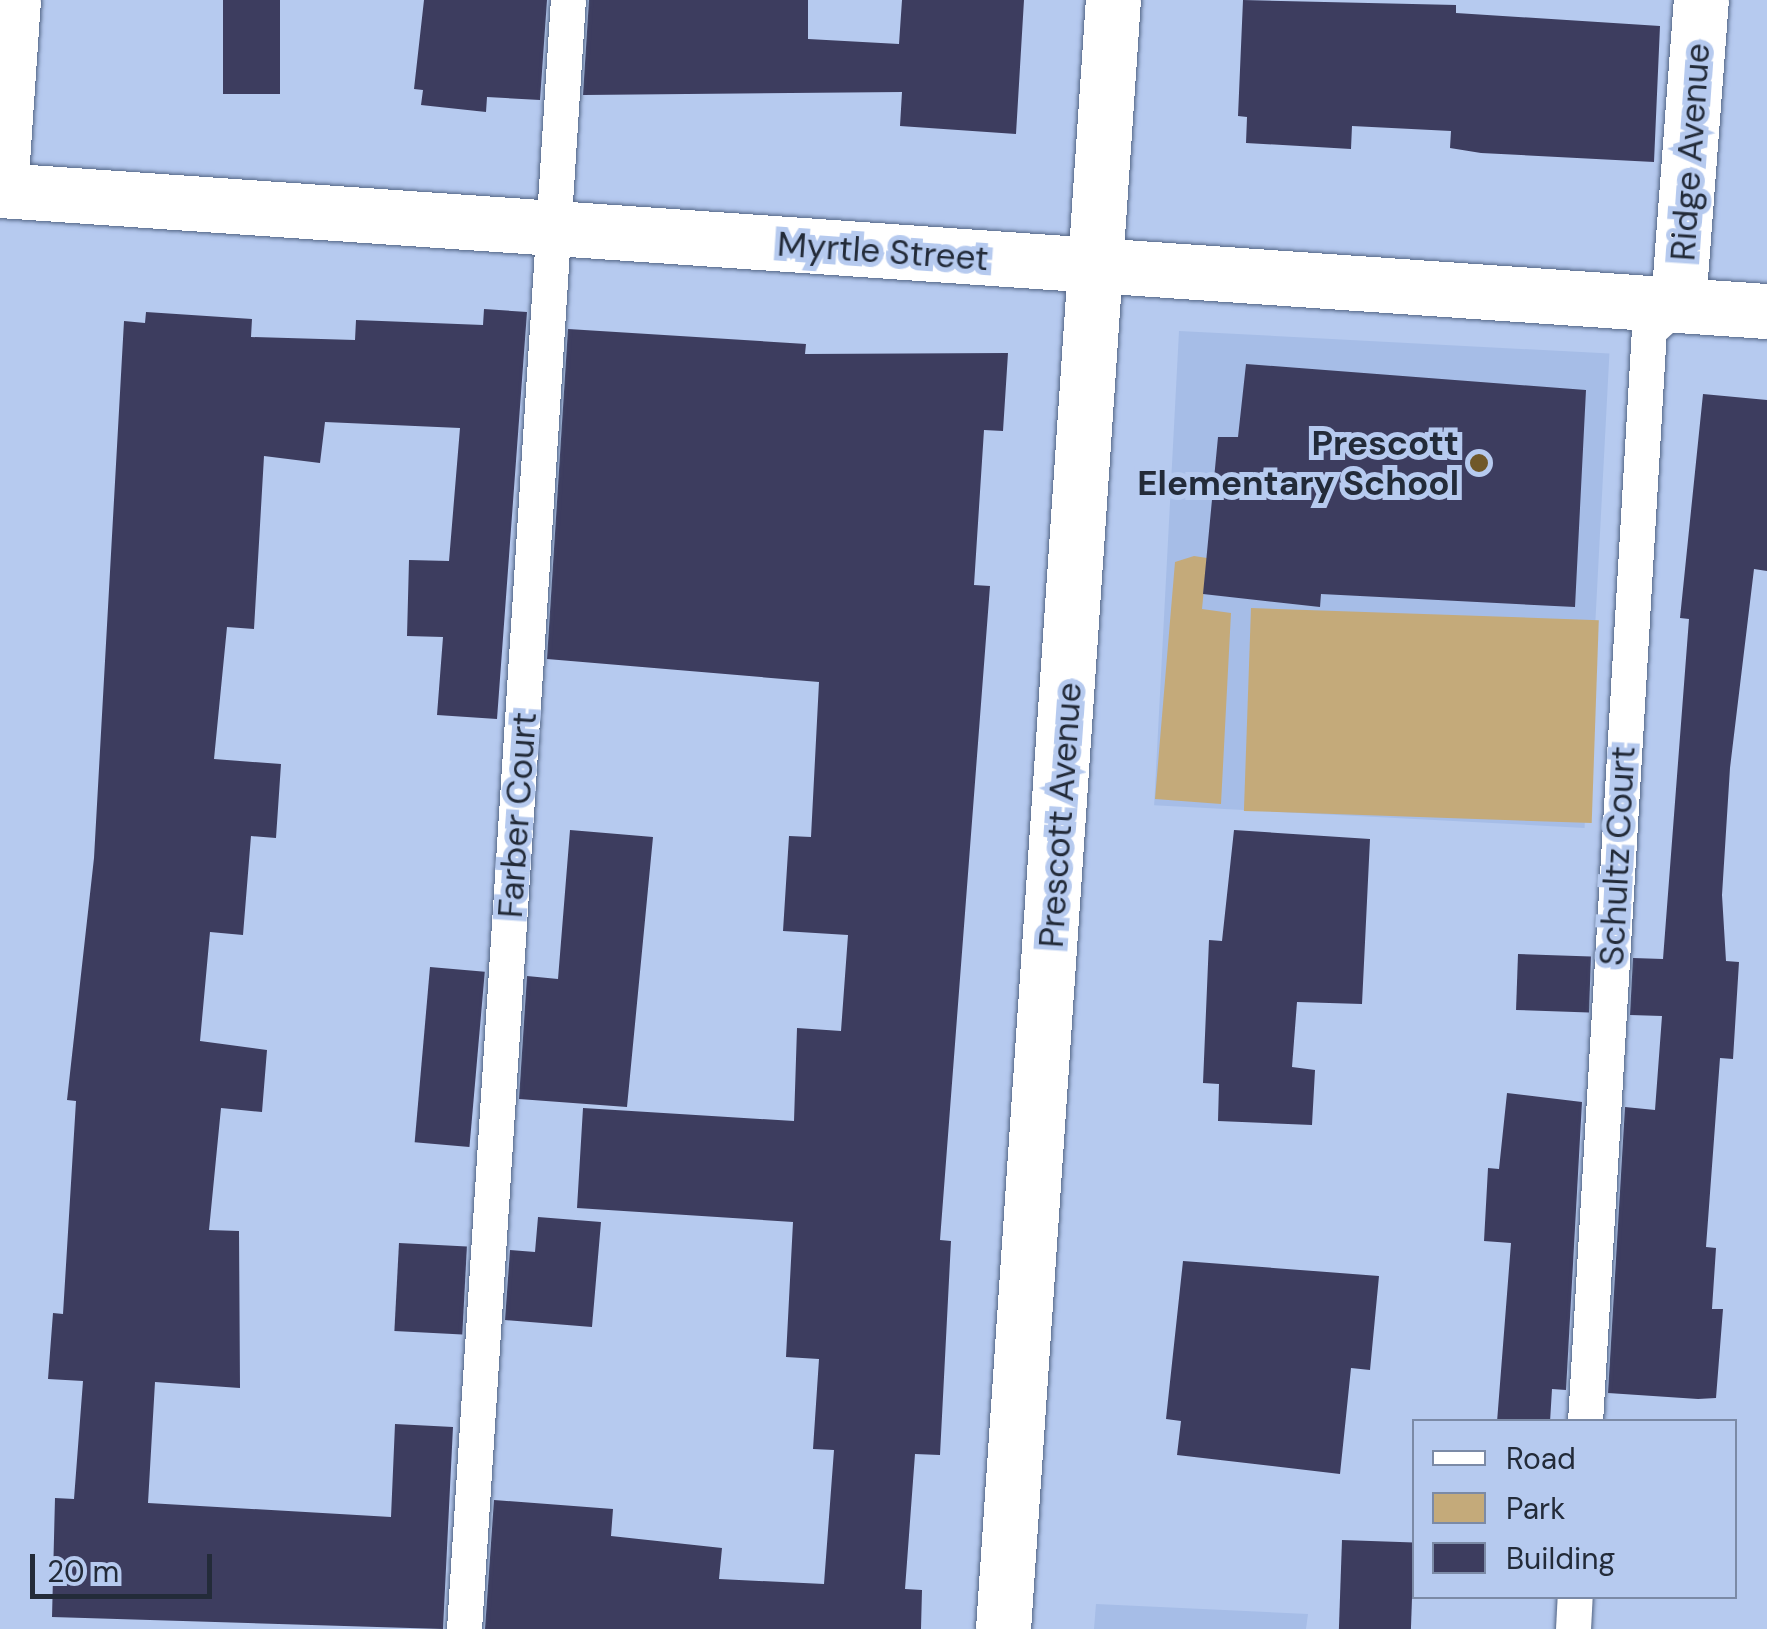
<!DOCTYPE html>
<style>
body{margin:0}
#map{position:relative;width:1767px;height:1629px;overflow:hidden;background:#b6caef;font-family:"DM Sans",sans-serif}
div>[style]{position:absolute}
.built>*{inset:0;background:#a6bde7;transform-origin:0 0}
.green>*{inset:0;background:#c4aa7a;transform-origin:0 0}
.building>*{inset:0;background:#3d3d5f;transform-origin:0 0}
.roads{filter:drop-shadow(0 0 2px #516383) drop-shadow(0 0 2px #516383)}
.lane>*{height:35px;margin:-17.5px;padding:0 17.5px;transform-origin:17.5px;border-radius:17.5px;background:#fff}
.street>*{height:55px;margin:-27.5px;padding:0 27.5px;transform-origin:27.5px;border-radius:27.5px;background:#fff}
.dots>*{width:28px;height:28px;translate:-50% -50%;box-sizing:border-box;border:5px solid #b6caef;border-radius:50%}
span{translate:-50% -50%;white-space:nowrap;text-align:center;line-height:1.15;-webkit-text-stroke:10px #b6caef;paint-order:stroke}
.street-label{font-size:35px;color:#232b39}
.poi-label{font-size:35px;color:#232b39;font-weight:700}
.right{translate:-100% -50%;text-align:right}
.legend{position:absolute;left:1412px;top:1419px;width:325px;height:180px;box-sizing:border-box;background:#b6caef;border:2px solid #7b8aa6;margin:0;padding:12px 18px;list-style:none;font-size:30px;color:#232b39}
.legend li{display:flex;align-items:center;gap:20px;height:50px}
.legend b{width:50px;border:2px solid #7b8aa6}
.scale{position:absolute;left:30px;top:1554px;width:182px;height:45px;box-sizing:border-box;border:5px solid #232b39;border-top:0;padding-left:12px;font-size:30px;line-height:35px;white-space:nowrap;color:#232b39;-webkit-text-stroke:8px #b6caef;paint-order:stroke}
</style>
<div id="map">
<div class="built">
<div style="left:1179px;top:331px;width:431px;height:475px;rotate:3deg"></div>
<div style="clip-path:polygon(1096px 1604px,1308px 1614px,1306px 1629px,1094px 1629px)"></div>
</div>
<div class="green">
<div style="clip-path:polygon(1194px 556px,1207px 558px,1202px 609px,1231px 613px,1221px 804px,1155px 799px,1175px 562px)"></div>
<div style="left:1251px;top:608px;width:348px;height:203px;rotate:2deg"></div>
</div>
<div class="building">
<div style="left:223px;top:0;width:57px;height:94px"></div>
<div style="clip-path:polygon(424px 0,547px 0,540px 100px,487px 97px,486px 112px,421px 105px,423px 90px,414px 89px)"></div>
<div style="clip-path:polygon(589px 0,808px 0,808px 39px,899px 44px,902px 0,1024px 0,1016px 134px,900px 126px,902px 92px,583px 95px)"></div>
<div style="clip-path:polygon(1243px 0,1456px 5px,1456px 13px,1660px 26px,1654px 162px,1481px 153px,1450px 148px,1451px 131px,1352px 126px,1351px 149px,1246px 143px,1247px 117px,1238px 116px)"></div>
<div style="clip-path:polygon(484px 309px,527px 312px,497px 719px,437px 715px,443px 637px,407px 636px,409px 560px,449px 561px,460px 428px,325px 422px,320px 463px,264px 456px,254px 629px,227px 627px,214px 759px,281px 764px,276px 838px,251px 836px,243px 935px,210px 932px,200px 1041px,267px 1050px,262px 1112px,221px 1108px,209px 1230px,239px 1231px,240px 1388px,155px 1382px,148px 1503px,391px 1517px,395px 1424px,453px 1427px,443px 1629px,52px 1617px,55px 1498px,74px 1499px,83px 1381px,48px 1379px,53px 1313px,63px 1314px,76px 1101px,67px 1100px,94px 858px,124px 321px,145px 323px,146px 312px,252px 319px,251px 337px,355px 340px,356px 320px,483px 325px)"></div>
<div style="clip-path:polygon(568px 329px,806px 344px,805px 354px,1008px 353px,1003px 431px,984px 430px,974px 585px,990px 586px,940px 1240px,951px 1241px,940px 1455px,915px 1454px,905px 1589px,922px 1590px,921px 1629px,485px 1629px,494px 1500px,613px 1509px,611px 1536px,722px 1548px,719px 1579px,824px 1584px,834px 1450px,813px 1449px,819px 1359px,786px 1357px,793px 1222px,577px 1208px,583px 1108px,794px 1121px,797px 1028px,841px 1031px,848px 935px,783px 931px,789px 836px,811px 837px,819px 682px,547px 659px)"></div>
<div style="clip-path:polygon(1246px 364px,1586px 390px,1575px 607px,1321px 594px,1320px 607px,1203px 594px,1218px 437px,1238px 437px)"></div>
<div style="clip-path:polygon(1703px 394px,1767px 400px,1767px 571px,1754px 569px,1730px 768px,1722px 895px,1726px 961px,1739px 962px,1733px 1059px,1720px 1058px,1706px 1247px,1716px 1248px,1712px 1309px,1723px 1309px,1716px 1398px,1698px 1399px,1608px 1393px,1625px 1107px,1655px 1110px,1662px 1016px,1630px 1015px,1633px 958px,1663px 959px,1689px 619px,1680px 618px)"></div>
<div style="clip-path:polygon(570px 830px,653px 837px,627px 1107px,519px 1099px,527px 976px,558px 979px)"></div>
<div style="clip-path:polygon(1234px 830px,1370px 839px,1362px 1004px,1297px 1002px,1292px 1067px,1315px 1070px,1312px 1125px,1218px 1121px,1219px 1084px,1203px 1083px,1209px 940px,1222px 941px)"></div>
<div style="left:1518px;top:954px;width:73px;height:56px;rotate:2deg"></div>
<div style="left:430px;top:967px;width:55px;height:176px;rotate:5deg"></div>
<div style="clip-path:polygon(1507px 1093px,1582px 1102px,1566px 1390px,1552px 1389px,1550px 1422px,1497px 1422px,1511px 1243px,1484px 1241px,1488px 1168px,1499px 1169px)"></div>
<div style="clip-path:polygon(538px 1217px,601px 1222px,592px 1327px,505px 1320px,510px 1250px,535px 1252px)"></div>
<div style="left:399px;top:1243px;width:68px;height:88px;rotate:3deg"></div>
<div style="clip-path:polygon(1183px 1261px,1379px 1276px,1370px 1370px,1351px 1368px,1340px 1474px,1177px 1455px,1181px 1421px,1166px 1419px)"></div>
<div style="left:1342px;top:1540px;width:72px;height:89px;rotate:2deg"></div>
</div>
<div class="roads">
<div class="lane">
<div style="left:1585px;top:1422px;width:1094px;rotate:-86.65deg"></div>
<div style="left:1649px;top:330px;width:39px;rotate:-42deg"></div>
<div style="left:464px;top:1629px;width:1632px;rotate:-86.35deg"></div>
<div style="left:1573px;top:1629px;width:33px;rotate:-87deg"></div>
</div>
<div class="street">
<div style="left:0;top:190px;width:1771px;rotate:3.92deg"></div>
<div style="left:0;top:190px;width:190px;rotate:-86.1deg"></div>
<div style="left:1678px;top:304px;width:305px;rotate:-85.7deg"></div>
<div style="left:1003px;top:1629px;width:1633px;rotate:-86.14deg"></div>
</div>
</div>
<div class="dots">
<div style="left:1479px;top:463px;background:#705829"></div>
</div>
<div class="street-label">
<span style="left:1690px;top:152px;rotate:-86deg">Ridge Avenue</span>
<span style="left:883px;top:251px;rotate:4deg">Myrtle Street</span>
<span style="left:517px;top:815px;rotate:-86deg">Farber Court</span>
<span style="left:1060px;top:815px;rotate:-86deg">Prescott Avenue</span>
<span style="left:1617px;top:856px;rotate:-87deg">Schultz Court</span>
</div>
<div class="poi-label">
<span class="right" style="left:1459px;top:463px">Prescott<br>Elementary School</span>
</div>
<ul class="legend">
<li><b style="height:12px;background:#fff"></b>Road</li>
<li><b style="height:28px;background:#c4aa7a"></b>Park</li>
<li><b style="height:28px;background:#3d3d5f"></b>Building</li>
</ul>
<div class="scale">20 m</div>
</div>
